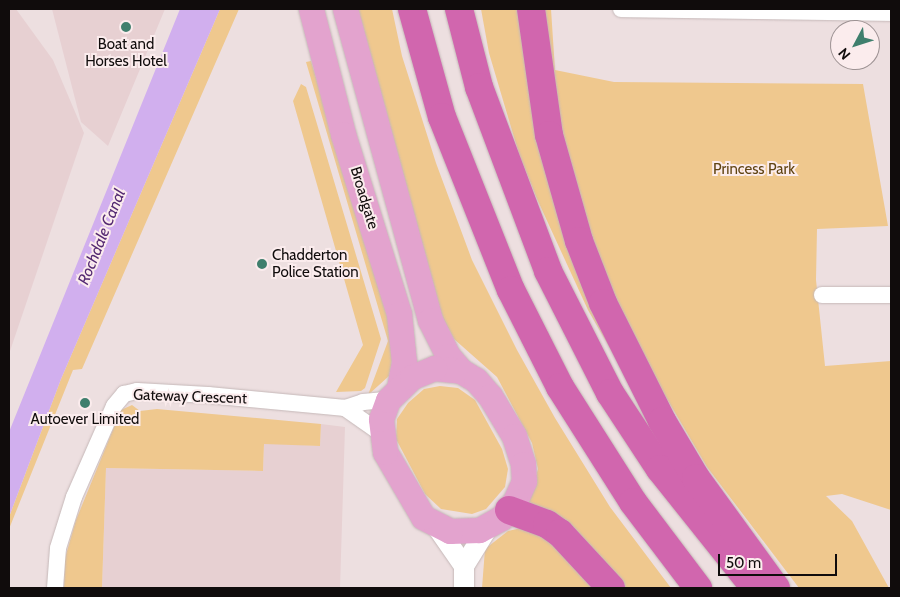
<!DOCTYPE html>
<style>
body{margin:0}
#map{position:relative;width:900px;height:597px;overflow:hidden;background:#eddfe0;font-family:Cabin,sans-serif}
div>[style]{position:absolute}
.built>*{inset:0;background:#e7d0d2}
.green>*{inset:0;background:#efc88e}
.water>*{inset:0;background:#d1afee}
.roads{filter:drop-shadow(0 0 1px #c5b8b8) drop-shadow(0 0 1px #c5b8b8)}
.minor>*{height:16px;margin:-8px;padding:0 8px;transform-origin:8px;border-radius:8px;background:#fff}
.tertiary>*{height:20px;margin:-10px;padding:0 10px;transform-origin:10px;border-radius:10px;background:#fff}
.primary>*{height:25px;margin:-12.5px;padding:0 12.5px;transform-origin:12.5px;border-radius:12.5px;background:#e3a3ce}
.motorway>*{height:28px;margin:-14px;padding:0 14px;transform-origin:14px;border-radius:14px;background:#d166ae}
.dots>*{width:14px;height:14px;translate:-50% -50%;box-sizing:border-box;border:2px solid #fbeced;border-radius:50%}
span{translate:-50% -50%;white-space:nowrap;text-align:center;line-height:1.15;-webkit-text-stroke:4px #fbeced;paint-order:stroke}
.poi-label{font-size:15px;color:#100c0c}
.left{translate:0 -50%;text-align:left}
.park-label{font-size:15px;color:#604412}
.street-label{font-size:15px;color:#100c0c}
.water-label{font-size:16px;color:#542972;font-style:italic}
.frame{position:absolute;inset:0;border:10px solid #100c0c;pointer-events:none}
.north{position:absolute;left:830px;top:20px;width:50px;height:50px;box-sizing:border-box;background:#fbeced;border:1px solid #9d9293;border-radius:50%;rotate:230deg;font-size:14px;font-weight:700;line-height:20px;text-align:center;color:#100c0c}
.north::after{content:'';display:block;margin:auto;width:18px;height:22px;background:#3f7f6d;clip-path:polygon(50% 0,100% 100%,50% 72%,0 100%)}
.scale{position:absolute;left:718px;top:554px;width:119px;height:22px;box-sizing:border-box;border:2px solid #100c0c;border-top:0;padding-left:6px;font-size:15px;line-height:18px;white-space:nowrap;color:#100c0c;-webkit-text-stroke:4px #fbeced;paint-order:stroke}
</style>
<div id="map">
<div class="built">
<div style="clip-path:polygon(9px 9px,16px 9px,53px 60px,84px 133px,9px 354px)"></div>
<div style="clip-path:polygon(52px 9px,165px 9px,108px 146px,81px 122px)"></div>
<div style="clip-path:polygon(321px 424px,345px 427px,340px 588px,102px 588px,106px 468px,263px 471px,264px 443px,320px 446px)"></div>
</div>
<div class="green">
<div style="clip-path:polygon(220px 9px,239px 9px,82px 369px,73px 370px,9px 529px,9px 517px,61px 379px)"></div>
<div style="clip-path:polygon(357px 9px,392px 9px,402px 56px,436px 163px,472px 260px,517px 350px,555px 418px,610px 507px,671px 588px,625px 588px,566px 525px,528px 503px,538px 469px,532px 443px,497px 377px,454px 339px,442px 317px)"></div>
<div style="clip-path:polygon(481px 9px,520px 9px,524px 53px,654px 425px,588px 310px,537px 199px,519px 154px,489px 53px)"></div>
<div style="clip-path:polygon(543px 9px,551px 9px,555px 70px,614px 82px,863px 84px,888px 226px,817px 229px,816px 280px,825px 366px,891px 361px,891px 510px,842px 494px,826px 496px,852px 521px,889px 588px,799px 588px,707px 467px,647px 365px,604px 272px,573px 188px,549px 69px)"></div>
<div style="clip-path:polygon(311px 61px,391px 322px,393px 356px,389px 376px,368px 395px,388px 341px,306px 62px)"></div>
<div style="clip-path:polygon(301px 84px,306px 87px,381px 339px,365px 388px,361px 391px,336px 392px,363px 345px,293px 101px)"></div>
<div style="clip-path:polygon(440px 386px,458px 388px,475px 400px,502px 449px,508px 469px,505px 487px,486px 509px,472px 514px,441px 509px,425px 494px,396px 439px,397px 419px,408px 403px,424px 389px)"></div>
<div style="clip-path:polygon(132px 405px,140px 411px,157px 409px,321px 424px,320px 446px,264px 444px,263px 471px,106px 468px,102px 588px,64px 588px,65px 558px,76px 520px,121px 410px)"></div>
<div style="clip-path:polygon(521px 528px,539px 532px,597px 588px,482px 588px,485px 549px,508px 531px)"></div>
</div>
<div class="water">
<div style="clip-path:polygon(180px 9px,220px 9px,61px 379px,9px 517px,9px 432px)"></div>
</div>
<div class="roads">
<div class="minor">
<div style="left:621px;top:9px;width:270px;rotate:0.8deg"></div>
<div style="left:822px;top:295px;width:69px"></div>
<div style="left:345px;top:408px;width:45px;rotate:35.1deg"></div>
<div style="left:55px;top:588px;width:40px;rotate:-85.7deg"></div>
<div style="left:58px;top:548px;width:53px;rotate:-72.6deg"></div>
<div style="left:74px;top:497px;width:99px;rotate:-66.3deg"></div>
<div style="left:114px;top:406px;width:16px;rotate:-50deg"></div>
<div style="left:124px;top:394px;width:13px;rotate:-13deg"></div>
<div style="left:137px;top:391px;width:71px;rotate:3.2deg"></div>
<div style="left:208px;top:395px;width:138px;rotate:5.4deg"></div>
<div style="left:345px;top:408px;width:19px;rotate:-18deg"></div>
<div style="left:363px;top:402px;width:25px;rotate:-5deg"></div>
</div>
<div class="tertiary">
<div style="left:437px;top:527px;width:47px;rotate:55.3deg"></div>
<div style="left:464px;top:588px;width:22px;rotate:-90deg"></div>
<div style="left:464px;top:566px;width:49px;rotate:-58.2deg"></div>
</div>
<div class="primary">
<div style="left:311px;top:9px;width:129px;rotate:75.6deg"></div>
<div style="left:343px;top:134px;width:189px;rotate:72.7deg"></div>
<div style="left:399px;top:314px;width:48px;rotate:84.1deg"></div>
<div style="left:404px;top:362px;width:26px;rotate:101deg"></div>
<div style="left:345px;top:9px;width:322px;rotate:74.7deg"></div>
<div style="left:430px;top:320px;width:40px;rotate:63.4deg"></div>
<div style="left:448px;top:356px;width:20px;rotate:49deg"></div>
<div style="left:434px;top:368px;width:27px;rotate:6deg"></div>
<div style="left:461px;top:371px;width:17px;rotate:31deg"></div>
<div style="left:476px;top:380px;width:21px;rotate:49deg"></div>
<div style="left:490px;top:396px;width:47px;rotate:59deg"></div>
<div style="left:514px;top:436px;width:29px;rotate:72deg"></div>
<div style="left:523px;top:464px;width:17px;rotate:87deg"></div>
<div style="left:524px;top:481px;width:22px;rotate:114deg"></div>
<div style="left:515px;top:501px;width:22px;rotate:129deg"></div>
<div style="left:501px;top:518px;width:25px;rotate:151deg"></div>
<div style="left:479px;top:530px;width:29px;rotate:178deg"></div>
<div style="left:450px;top:531px;width:30px;rotate:-153deg"></div>
<div style="left:423px;top:517px;width:75px;rotate:-120.3deg"></div>
<div style="left:385px;top:452px;width:33px;rotate:-97deg"></div>
<div style="left:381px;top:419px;width:20px;rotate:-70deg"></div>
<div style="left:388px;top:400px;width:33px;rotate:-44deg"></div>
<div style="left:412px;top:377px;width:24px;rotate:-22deg"></div>
</div>
<div class="motorway">
<div style="left:412px;top:9px;width:112px;rotate:74.5deg"></div>
<div style="left:442px;top:117px;width:186px;rotate:68.3deg"></div>
<div style="left:511px;top:290px;width:109px;rotate:63.2deg"></div>
<div style="left:560px;top:387px;width:136px;rotate:57.6deg"></div>
<div style="left:633px;top:502px;width:108px;rotate:52.9deg"></div>
<div style="left:459px;top:9px;width:81px;rotate:75.6deg"></div>
<div style="left:479px;top:87px;width:197px;rotate:69.4deg"></div>
<div style="left:548px;top:271px;width:137px;rotate:63.1deg"></div>
<div style="left:610px;top:393px;width:91px;rotate:56.7deg"></div>
<div style="left:660px;top:469px;width:152px;rotate:51.4deg"></div>
<div style="left:531px;top:9px;width:127px;rotate:81.9deg"></div>
<div style="left:549px;top:135px;width:110px;rotate:74.2deg"></div>
<div style="left:579px;top:241px;width:66px;rotate:68.8deg"></div>
<div style="left:603px;top:303px;width:132px;rotate:63.4deg"></div>
<div style="left:662px;top:421px;width:66px;rotate:59.2deg"></div>
<div style="left:696px;top:478px;width:136px;rotate:54deg"></div>
<div style="left:509px;top:510px;width:40px;rotate:20.2deg"></div>
<div style="left:547px;top:524px;width:16px;rotate:35deg"></div>
<div style="left:560px;top:533px;width:75px;rotate:47.2deg"></div>
</div>
</div>
<div class="dots">
<div style="left:126px;top:27px;background:#3f7f6d"></div>
<div style="left:262px;top:264px;background:#3f7f6d"></div>
<div style="left:85px;top:403px;background:#3f7f6d"></div>
</div>
<div class="poi-label">
<span style="left:126px;top:53px">Boat and<br>Horses Hotel</span>
<span class="left" style="left:272px;top:264px">Chadderton<br>Police Station</span>
<span style="left:85px;top:420px">Autoever Limited</span>
</div>
<div class="park-label">
<span style="left:754px;top:170px">Princess Park</span>
</div>
<div class="street-label">
<span style="left:364px;top:198px;rotate:73deg">Broadgate</span>
<span style="left:190px;top:397px;rotate:2deg">Gateway Crescent</span>
</div>
<div class="water-label">
<span style="left:102px;top:237px;rotate:-68deg">Rochdale Canal</span>
</div>
<div class="frame"></div>
<div class="north">N</div>
<div class="scale">50 m</div>
</div>
